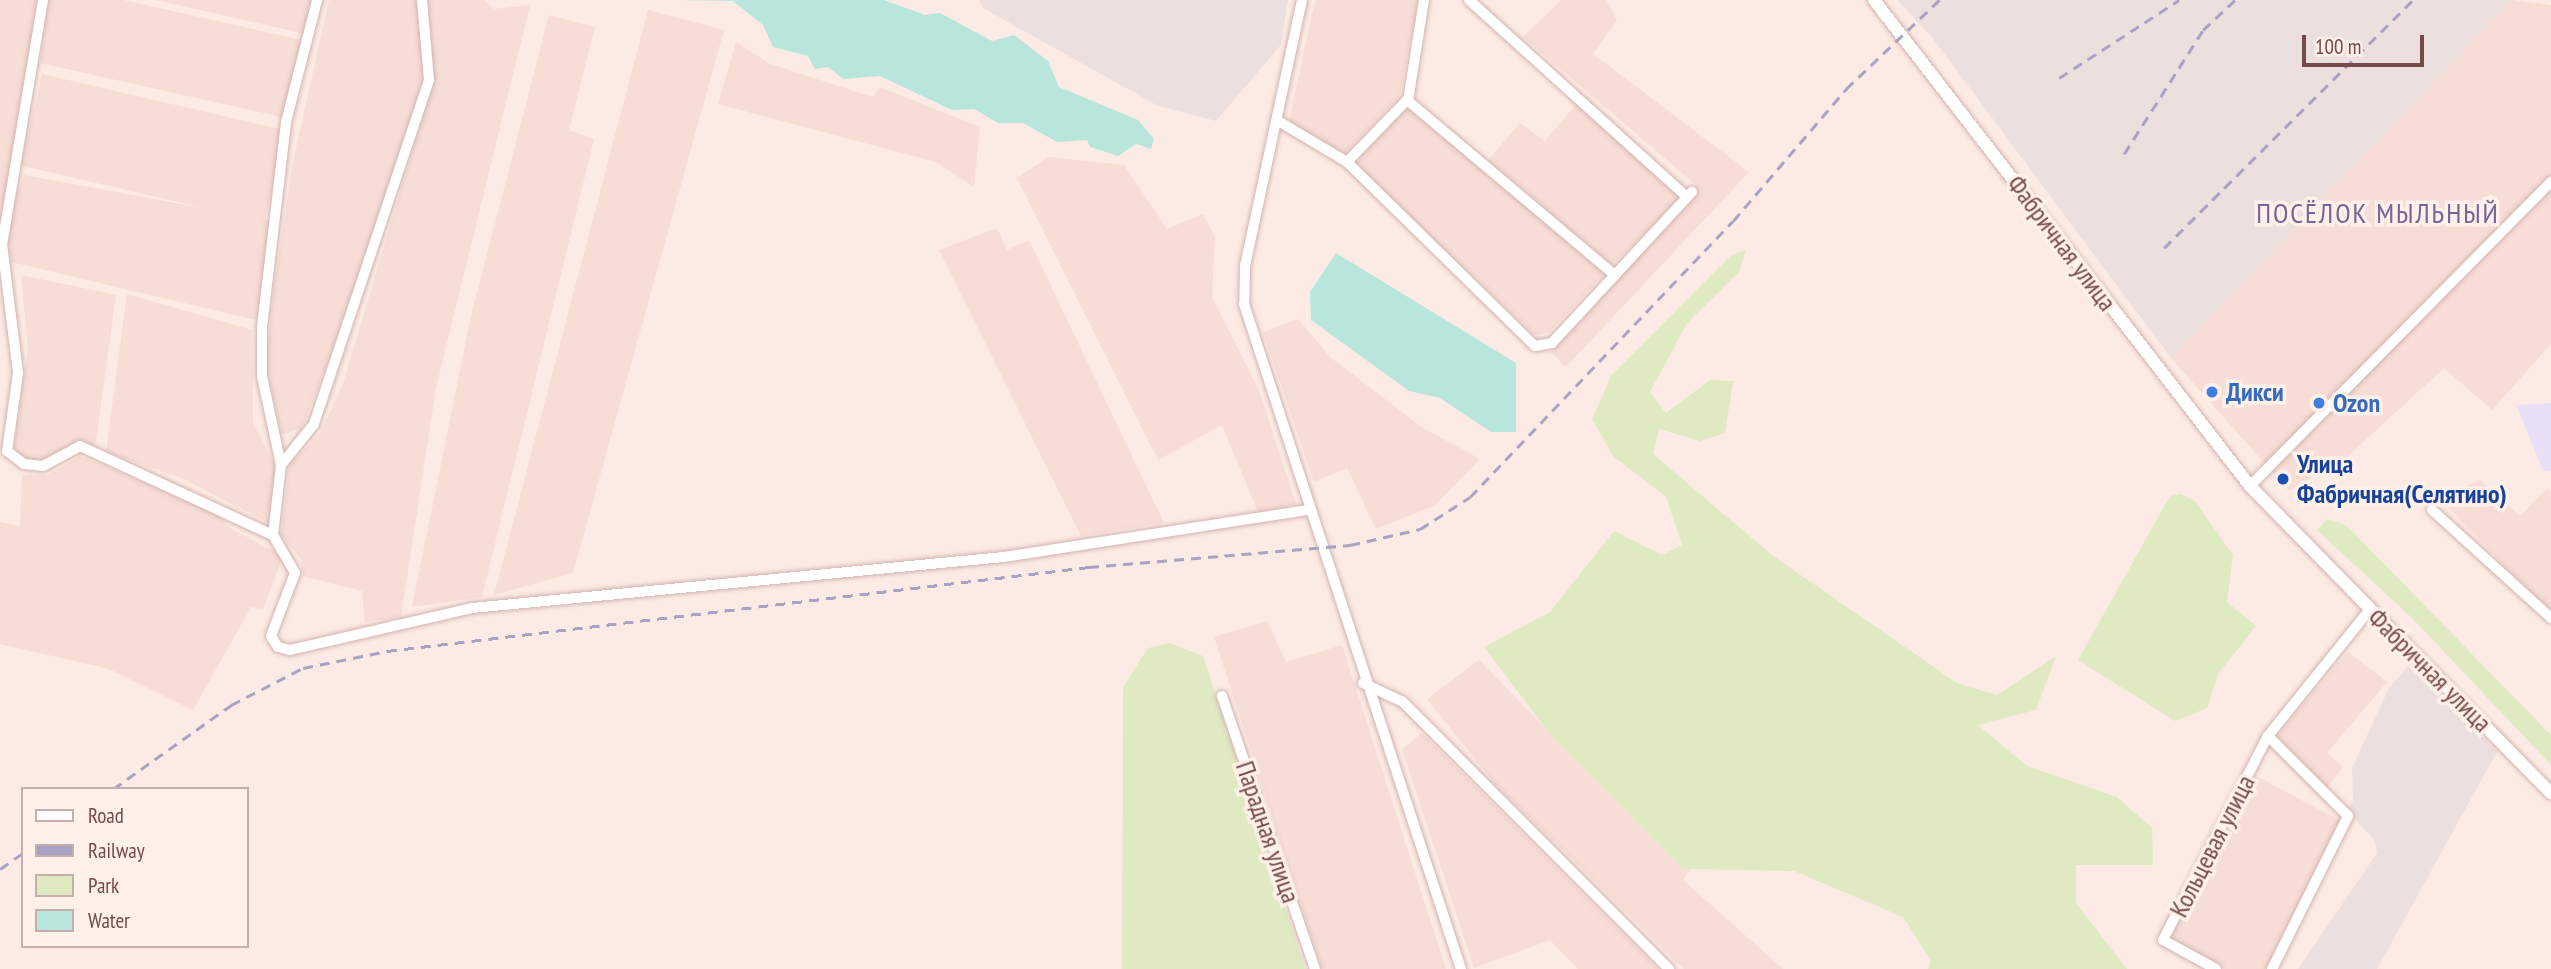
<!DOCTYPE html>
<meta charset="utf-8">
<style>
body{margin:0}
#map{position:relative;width:2551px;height:969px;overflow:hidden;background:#fcebe4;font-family:"PT Sans Narrow",sans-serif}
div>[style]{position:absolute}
.residential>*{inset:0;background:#f6ddd5;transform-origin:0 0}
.industrial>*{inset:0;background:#ece0de}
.education>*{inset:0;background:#e8e0f8}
.green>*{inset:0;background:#dfeac2}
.water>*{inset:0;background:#b8e6dd}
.roads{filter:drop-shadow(0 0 2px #d3b3af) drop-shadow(0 0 2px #d3b3af)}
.minor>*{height:10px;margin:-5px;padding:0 5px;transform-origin:5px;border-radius:5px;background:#fff}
.tertiary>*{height:12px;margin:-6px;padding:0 6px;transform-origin:6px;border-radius:6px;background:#fff}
.rail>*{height:2.5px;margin-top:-1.25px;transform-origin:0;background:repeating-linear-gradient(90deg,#aaa2c6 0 10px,transparent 0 17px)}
.dots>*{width:19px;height:19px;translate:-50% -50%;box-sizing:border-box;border:4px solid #fff0ea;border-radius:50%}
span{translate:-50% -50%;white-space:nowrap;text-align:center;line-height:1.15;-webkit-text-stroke:7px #fff0ea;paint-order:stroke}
.street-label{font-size:26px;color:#754a49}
.shop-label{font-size:26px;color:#366cbe;font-weight:700}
.left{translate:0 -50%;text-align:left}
.transit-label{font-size:26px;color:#164399;font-weight:700}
.neighbourhood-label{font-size:28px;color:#766598;letter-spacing:2px}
.legend{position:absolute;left:21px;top:787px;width:228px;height:161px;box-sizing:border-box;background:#fff0ea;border:2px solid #c8aeaa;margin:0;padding:9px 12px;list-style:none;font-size:21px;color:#754a49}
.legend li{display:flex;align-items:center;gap:14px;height:35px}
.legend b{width:35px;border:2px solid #c8aeaa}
.scale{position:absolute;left:2302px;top:35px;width:122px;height:32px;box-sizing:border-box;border:4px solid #754a49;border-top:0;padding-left:9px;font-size:21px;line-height:24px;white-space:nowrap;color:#754a49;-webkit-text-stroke:5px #fff0ea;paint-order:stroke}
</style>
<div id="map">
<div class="residential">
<div style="clip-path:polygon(0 0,38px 0,27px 101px,0 224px,0 270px)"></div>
<div style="clip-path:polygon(49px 0,123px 0,306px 41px,286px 118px,40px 63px)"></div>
<div style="clip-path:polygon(156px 0,316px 0,306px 34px)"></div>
<div style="clip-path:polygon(329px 0,417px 0,424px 81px,346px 316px,302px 428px,282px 435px,266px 366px,273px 295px,293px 162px)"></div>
<div style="clip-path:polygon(428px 0,484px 0,494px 9px,530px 5px,436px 388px,401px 617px,365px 622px,362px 591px,302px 576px,301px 559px,281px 535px,290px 464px,320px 434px,343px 384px,434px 79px)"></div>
<div style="clip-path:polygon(1315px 0,1419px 0,1399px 97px,1346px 153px,1336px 153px,1289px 122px)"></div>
<div style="clip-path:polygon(1561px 0,1606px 0,1617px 20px,1593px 54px,1749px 172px,1566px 367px,1550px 352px,1696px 185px,1523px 37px)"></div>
<div style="clip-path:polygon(2512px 0,2551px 5px,2551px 344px,2492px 410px,2444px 368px,2347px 457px,2289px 491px,2171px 358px)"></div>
<div style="clip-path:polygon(648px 10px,724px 30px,573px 573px,494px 595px)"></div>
<div style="clip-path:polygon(549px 15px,595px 27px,569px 130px,594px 139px,482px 597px,412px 607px,471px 316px)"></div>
<div style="clip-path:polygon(736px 42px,770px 64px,873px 97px,880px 87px,980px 127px,974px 187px,936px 162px,718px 104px)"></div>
<div style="left:42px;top:74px;width:250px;height:94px;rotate:13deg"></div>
<div style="clip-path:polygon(1577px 103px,1685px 194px,1612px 265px,1488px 160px,1520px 123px,1545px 141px)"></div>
<div style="clip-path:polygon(1410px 104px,1605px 273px,1549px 333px,1535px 335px,1351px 161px)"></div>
<div style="clip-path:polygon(1048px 157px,1124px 165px,1167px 229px,1203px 214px,1215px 237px,1212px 297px,1259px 390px,1296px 504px,1258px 512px,1222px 425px,1158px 460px,1017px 178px)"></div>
<div style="clip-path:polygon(24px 175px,273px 221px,256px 320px,11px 262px,6px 225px)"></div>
<div style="clip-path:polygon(997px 228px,1007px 250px,1029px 240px,1164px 523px,1081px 536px,939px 250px)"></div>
<div style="clip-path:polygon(21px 275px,116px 295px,95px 449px,76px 445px,42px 464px,27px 462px,14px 448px,28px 349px)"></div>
<div style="clip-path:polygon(127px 294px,252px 330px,253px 422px,277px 470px,269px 523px,181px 478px,106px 452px)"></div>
<div style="clip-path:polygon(1298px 319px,1330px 357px,1423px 428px,1480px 459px,1434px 506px,1376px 529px,1347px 468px,1314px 482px,1263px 332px)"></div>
<div style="clip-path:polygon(80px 456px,222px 515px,226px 526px,283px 556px,263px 609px,251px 607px,193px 710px,109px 669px,0 644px,0 522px,20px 526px,22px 475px,48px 475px)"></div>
<div style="clip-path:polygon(2480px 480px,2520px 516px,2547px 488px,2551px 492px,2551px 613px,2438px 497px)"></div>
<div style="clip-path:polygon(1267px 621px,1286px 662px,1342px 645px,1446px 969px,1322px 969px,1214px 637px)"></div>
<div style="clip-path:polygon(2348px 652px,2387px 682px,2327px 753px,2343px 767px,2324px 792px,2270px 744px)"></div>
<div style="clip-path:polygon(1479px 660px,1655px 840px,1699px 856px,1683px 880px,1783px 969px,1684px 969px,1494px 783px,1427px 699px)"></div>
<div style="clip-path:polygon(1422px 733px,1658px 969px,1578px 969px,1550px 940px,1474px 968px,1402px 749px)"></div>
<div style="clip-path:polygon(2254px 775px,2341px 821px,2266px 969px,2225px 969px,2168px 938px)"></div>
</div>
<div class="industrial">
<div style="clip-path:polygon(979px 0,1288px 0,1281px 45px,1216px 121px,1158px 106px,983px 8px)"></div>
<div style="clip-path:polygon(1897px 0,2512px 0,2171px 358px,1931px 36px)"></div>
<div style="clip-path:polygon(2411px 663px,2497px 752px,2377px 969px,2298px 969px,2377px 853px,2375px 841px,2347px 811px,2353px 801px,2352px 768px,2389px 688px)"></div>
</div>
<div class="education">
<div style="clip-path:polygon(2551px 403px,2551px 471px,2543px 471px,2516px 405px)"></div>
</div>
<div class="green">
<div style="clip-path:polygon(1746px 250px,1739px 272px,1687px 323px,1650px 392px,1666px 413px,1710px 380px,1733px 381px,1725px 433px,1700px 441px,1659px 429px,1653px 454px,1772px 555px,1957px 683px,1997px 695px,2056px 656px,2036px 710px,1978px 725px,2027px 766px,2117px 797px,2152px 828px,2153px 865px,2076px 865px,2076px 903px,2127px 969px,1928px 969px,1931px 960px,1903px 917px,1794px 871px,1683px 869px,1553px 738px,1484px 647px,1550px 612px,1614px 531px,1662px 555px,1682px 545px,1666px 497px,1613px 456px,1592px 419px,1611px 376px,1730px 256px)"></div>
<div style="clip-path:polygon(2181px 494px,2195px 501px,2233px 555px,2227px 602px,2256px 626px,2218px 674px,2207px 708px,2175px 721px,2078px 660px,2170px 496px)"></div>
<div style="clip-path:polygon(2327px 519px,2346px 525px,2551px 735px,2551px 765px,2413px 619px,2317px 530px)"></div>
<div style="clip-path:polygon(1170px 643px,1203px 656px,1305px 969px,1122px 969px,1123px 687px,1148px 648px)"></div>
</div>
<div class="water">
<div style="clip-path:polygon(678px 0,884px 0,925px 15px,940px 13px,992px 41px,1014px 35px,1048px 61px,1059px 87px,1138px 120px,1154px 139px,1151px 149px,1136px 144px,1118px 156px,1090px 147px,1087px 140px,1057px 142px,1023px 123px,998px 123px,974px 109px,952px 110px,880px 76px,843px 79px,828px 67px,815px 69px,808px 56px,773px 47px,763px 25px,733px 1px)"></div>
<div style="clip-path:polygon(1336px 253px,1516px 363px,1516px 432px,1491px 432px,1440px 398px,1409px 391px,1311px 320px,1310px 292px)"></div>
</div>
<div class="roads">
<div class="minor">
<div style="left:43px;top:0;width:247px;rotate:99.5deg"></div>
<div style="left:2px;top:244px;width:130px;rotate:82.9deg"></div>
<div style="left:18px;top:373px;width:79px;rotate:98deg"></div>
<div style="left:7px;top:451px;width:21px;rotate:37deg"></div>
<div style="left:24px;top:464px;width:19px;rotate:6deg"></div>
<div style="left:43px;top:466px;width:42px;rotate:-28.4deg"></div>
<div style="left:80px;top:446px;width:213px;rotate:24.8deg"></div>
<div style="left:422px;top:0;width:80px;rotate:85deg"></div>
<div style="left:429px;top:80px;width:363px;rotate:108.5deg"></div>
<div style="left:314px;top:424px;width:53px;rotate:128.8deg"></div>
<div style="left:281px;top:465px;width:70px;rotate:96.5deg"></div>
<div style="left:273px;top:535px;width:44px;rotate:59.9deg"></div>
<div style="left:295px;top:573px;width:67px;rotate:110.9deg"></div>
<div style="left:271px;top:636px;width:13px;rotate:58deg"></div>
<div style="left:278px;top:647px;width:12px;rotate:14deg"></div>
<div style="left:290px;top:650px;width:187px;rotate:-13deg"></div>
<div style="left:472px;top:608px;width:534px;rotate:-5.48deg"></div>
<div style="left:1004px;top:557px;width:308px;rotate:-8.8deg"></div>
<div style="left:1302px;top:0;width:271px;rotate:102.1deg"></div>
<div style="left:1245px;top:265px;width:39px;rotate:91deg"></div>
<div style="left:1244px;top:304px;width:700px;rotate:71.93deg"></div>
<div style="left:1469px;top:0;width:294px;rotate:42.1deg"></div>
<div style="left:1408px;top:101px;width:102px;rotate:-81deg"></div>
<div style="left:1280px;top:122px;width:78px;rotate:30.8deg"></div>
<div style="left:1347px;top:162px;width:263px;rotate:44.4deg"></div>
<div style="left:1535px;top:346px;width:17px;rotate:-10deg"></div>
<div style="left:1552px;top:343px;width:206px;rotate:-47.2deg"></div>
<div style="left:1347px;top:162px;width:86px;rotate:-45.9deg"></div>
<div style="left:1407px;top:100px;width:272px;rotate:40.1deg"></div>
<div style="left:281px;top:465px;width:91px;rotate:-102.1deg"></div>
<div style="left:262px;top:376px;width:49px;rotate:-90deg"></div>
<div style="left:262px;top:327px;width:206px;rotate:-83.3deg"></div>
<div style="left:286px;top:122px;width:126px;rotate:-75.7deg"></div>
<div style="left:2250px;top:486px;width:428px;rotate:-45.3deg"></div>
<div style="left:2432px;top:510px;width:161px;rotate:42.2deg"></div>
<div style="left:1363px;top:683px;width:44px;rotate:25.4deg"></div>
<div style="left:1403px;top:702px;width:377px;rotate:45.1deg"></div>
<div style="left:1222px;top:696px;width:288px;rotate:71.2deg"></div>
<div style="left:2268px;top:736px;width:113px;rotate:45deg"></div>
<div style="left:2348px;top:816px;width:171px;rotate:116.4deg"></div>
<div style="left:2216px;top:969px;width:60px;rotate:-151.3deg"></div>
<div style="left:2163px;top:940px;width:229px;rotate:-62.8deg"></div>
<div style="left:2268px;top:736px;width:163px;rotate:-51.2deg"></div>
</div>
<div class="tertiary">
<div style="left:1874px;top:0;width:614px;rotate:52.27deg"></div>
<div style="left:2250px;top:486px;width:430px;rotate:45.6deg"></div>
</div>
</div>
<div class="rail">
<div style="left:2059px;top:78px;width:143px;rotate:-33deg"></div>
<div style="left:2124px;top:154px;width:147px;rotate:-57.5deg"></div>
<div style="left:2203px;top:30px;width:44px;rotate:-43.2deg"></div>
<div style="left:2164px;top:248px;width:351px;rotate:-44.9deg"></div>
<div style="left:113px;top:789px;width:145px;rotate:-35.4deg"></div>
<div style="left:231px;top:705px;width:81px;rotate:-27.2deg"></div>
<div style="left:303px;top:668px;width:86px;rotate:-11.4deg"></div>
<div style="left:387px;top:651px;width:707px;rotate:-6.82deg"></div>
<div style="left:1089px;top:567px;width:262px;rotate:-4.8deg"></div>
<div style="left:1350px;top:545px;width:72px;rotate:-12.9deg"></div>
<div style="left:1420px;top:529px;width:59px;rotate:-32.6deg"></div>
<div style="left:1470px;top:497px;width:381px;rotate:-46.4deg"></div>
<div style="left:1733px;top:221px;width:174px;rotate:-49.4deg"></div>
<div style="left:1846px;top:89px;width:129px;rotate:-43.7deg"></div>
<div style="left:0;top:869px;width:28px;rotate:-35deg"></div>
</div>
<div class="dots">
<div style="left:2212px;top:392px;background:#3f7fe0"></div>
<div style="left:2319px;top:403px;background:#3f7fe0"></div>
<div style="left:2283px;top:479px;background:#1a4fb4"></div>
</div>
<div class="street-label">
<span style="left:2062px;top:243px;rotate:53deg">Фабричная улица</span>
<span style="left:2430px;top:670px;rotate:45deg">Фабричная улица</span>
<span style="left:1268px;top:832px;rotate:71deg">Парадная улица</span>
<span style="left:2212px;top:846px;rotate:-63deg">Кольцевая улица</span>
</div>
<div class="shop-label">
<span class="left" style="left:2226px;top:392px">Дикси</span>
<span class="left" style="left:2333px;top:403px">Ozon</span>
</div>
<div class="transit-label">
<span class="left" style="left:2297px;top:479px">Улица<br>Фабричная(Селятино)</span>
</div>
<div class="neighbourhood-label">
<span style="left:2378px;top:213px">ПОСЁЛОК МЫЛЬНЫЙ</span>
</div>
<ul class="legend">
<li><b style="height:9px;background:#fff"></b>Road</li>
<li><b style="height:9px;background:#aaa2c6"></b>Railway</li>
<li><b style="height:19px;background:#dfeac2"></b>Park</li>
<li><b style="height:19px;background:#b8e6dd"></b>Water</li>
</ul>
<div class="scale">100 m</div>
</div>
